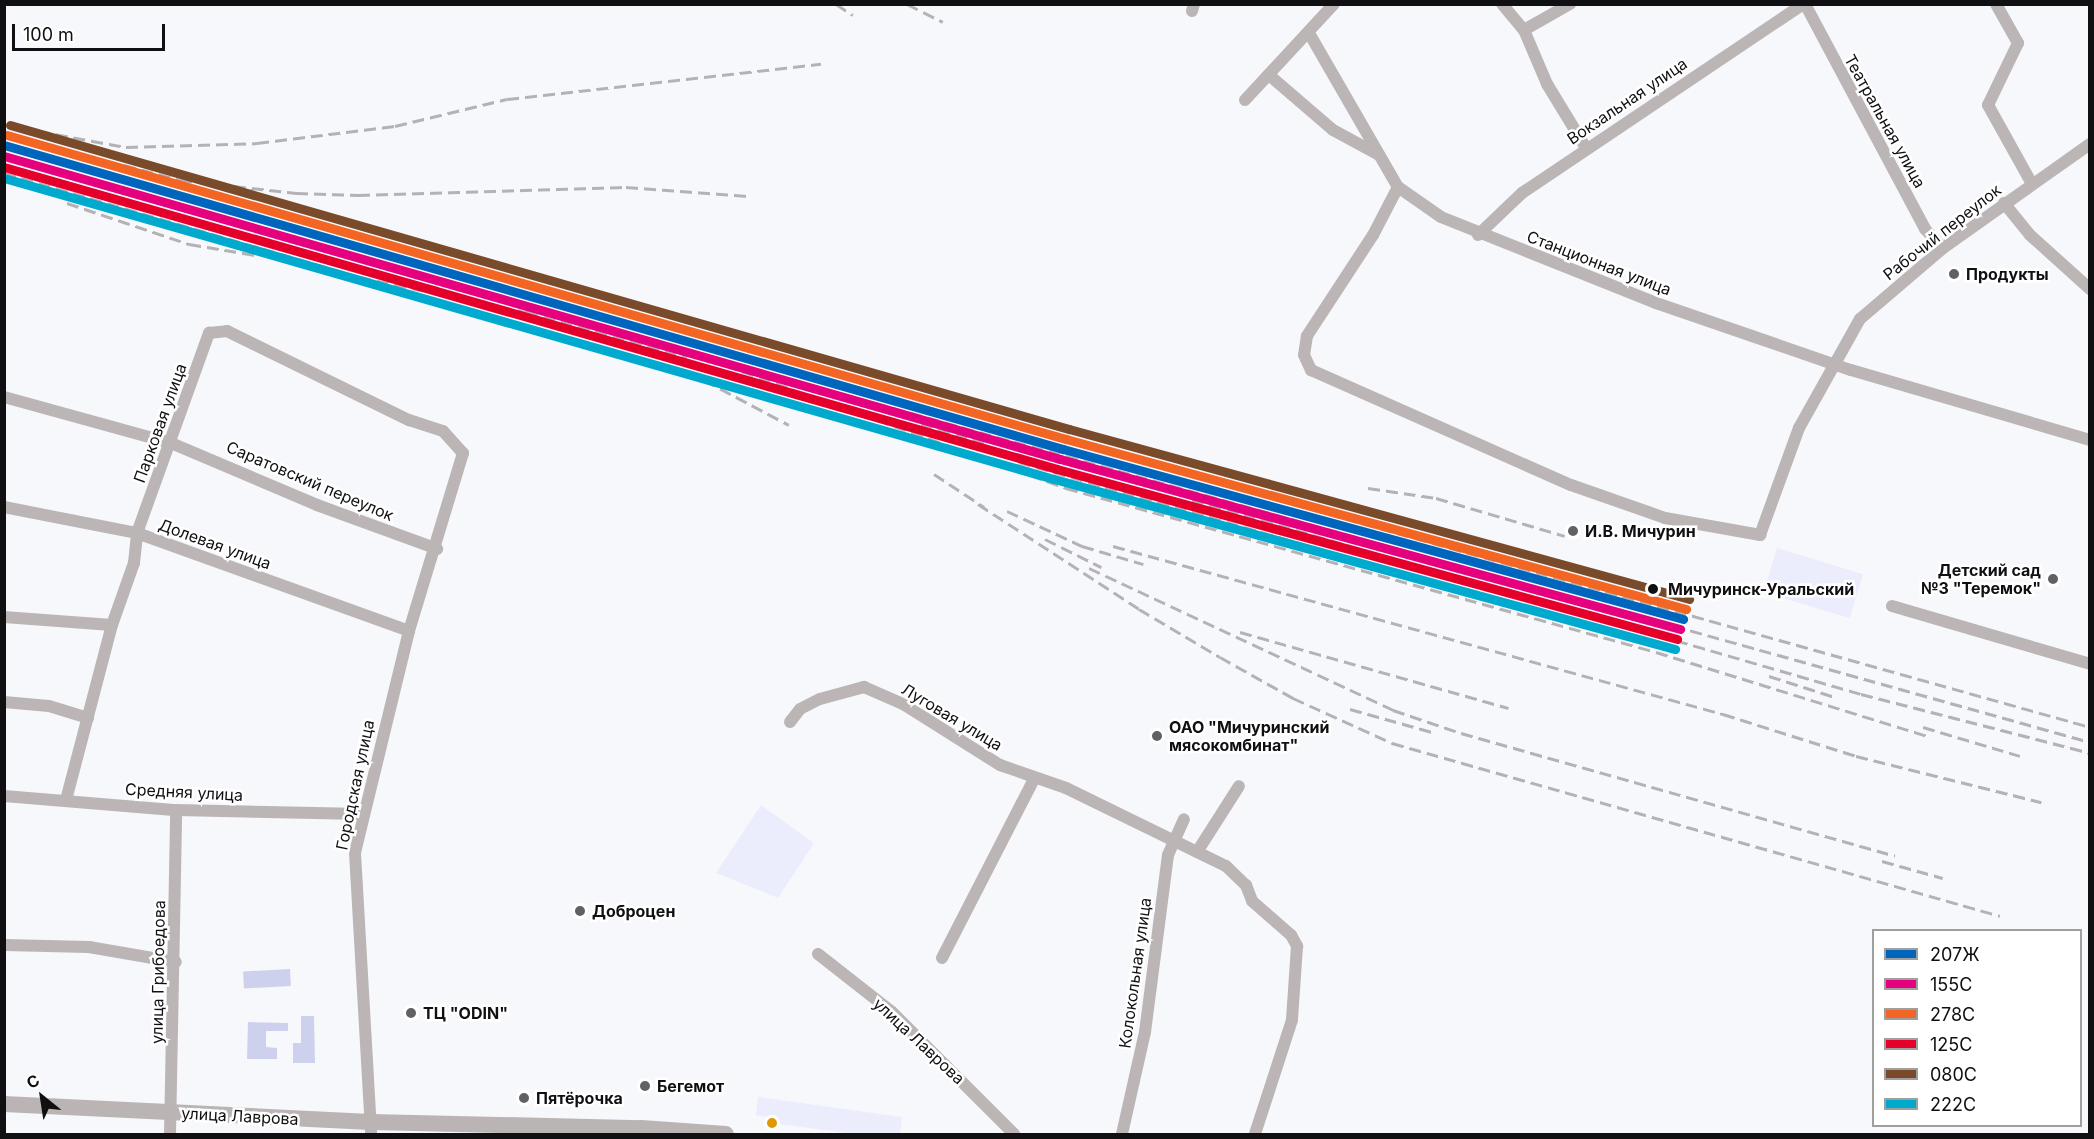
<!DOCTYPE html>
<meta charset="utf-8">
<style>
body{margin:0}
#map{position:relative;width:2094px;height:1139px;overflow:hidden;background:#f7f8fb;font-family:Inter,sans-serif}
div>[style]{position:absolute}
.green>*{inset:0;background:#ebedfd;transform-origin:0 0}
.forest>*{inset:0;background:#ced1ee;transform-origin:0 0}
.street>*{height:12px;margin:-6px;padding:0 6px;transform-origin:6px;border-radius:6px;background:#bcb5b5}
.secondary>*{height:16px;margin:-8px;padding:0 8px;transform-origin:8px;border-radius:8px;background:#bbb4b5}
.rail>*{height:3px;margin-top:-1.5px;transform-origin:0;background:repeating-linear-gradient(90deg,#b4b2b4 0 12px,transparent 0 18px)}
.rail-1>*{height:9px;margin:-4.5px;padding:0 4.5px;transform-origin:4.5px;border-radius:4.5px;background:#0065bd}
.rail-2>*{height:9px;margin:-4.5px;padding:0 4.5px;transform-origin:4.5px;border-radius:4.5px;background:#e5007d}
.rail-3>*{height:9px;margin:-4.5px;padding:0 4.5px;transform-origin:4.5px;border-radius:4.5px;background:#f26522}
.rail-4>*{height:9px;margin:-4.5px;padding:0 4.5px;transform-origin:4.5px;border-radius:4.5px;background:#e4002b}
.rail-5>*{height:9px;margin:-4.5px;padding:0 4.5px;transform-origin:4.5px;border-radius:4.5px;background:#7a4b2a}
.rail-6>*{height:9px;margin:-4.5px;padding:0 4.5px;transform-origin:4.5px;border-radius:4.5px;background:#00a9ce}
.dots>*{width:16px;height:16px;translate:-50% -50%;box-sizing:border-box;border:3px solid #fff;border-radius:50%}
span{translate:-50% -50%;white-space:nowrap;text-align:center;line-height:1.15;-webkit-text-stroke:5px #fff;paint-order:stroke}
.street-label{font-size:16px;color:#101012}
.poi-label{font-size:16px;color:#101012;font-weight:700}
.left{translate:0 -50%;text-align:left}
.right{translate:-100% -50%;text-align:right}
.stop-label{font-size:16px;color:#101012;font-weight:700}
.frame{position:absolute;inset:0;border:6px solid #101012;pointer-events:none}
.legend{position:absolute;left:1872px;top:929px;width:210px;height:198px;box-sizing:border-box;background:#fff;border:2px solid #9f9fa0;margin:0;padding:8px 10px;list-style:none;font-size:18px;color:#101012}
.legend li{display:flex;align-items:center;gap:12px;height:30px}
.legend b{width:30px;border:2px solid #9f9fa0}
.north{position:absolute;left:12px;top:1067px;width:60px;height:60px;-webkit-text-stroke:4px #fff;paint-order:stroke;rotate:330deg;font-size:16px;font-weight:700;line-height:24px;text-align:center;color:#101012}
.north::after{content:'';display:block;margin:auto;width:21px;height:27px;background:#101012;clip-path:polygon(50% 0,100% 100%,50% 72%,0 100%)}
.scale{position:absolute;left:12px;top:24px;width:153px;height:27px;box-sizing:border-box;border:3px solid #101012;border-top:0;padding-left:8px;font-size:18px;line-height:21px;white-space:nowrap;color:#101012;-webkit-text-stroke:4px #fff;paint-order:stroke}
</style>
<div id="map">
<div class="green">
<div style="left:1777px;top:548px;width:90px;height:46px;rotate:17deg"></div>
<div style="clip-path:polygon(761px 805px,814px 843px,778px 898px,716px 873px)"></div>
<div style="clip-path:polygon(758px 1097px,902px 1117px,900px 1134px,855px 1134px,779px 1124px,779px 1119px,756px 1115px)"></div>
</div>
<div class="forest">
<div style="left:290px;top:969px;width:17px;height:47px;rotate:87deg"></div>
<div style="clip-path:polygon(301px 1016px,314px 1016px,315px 1063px,293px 1063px,293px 1043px,301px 1043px)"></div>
<div style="clip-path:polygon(248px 1022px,288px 1023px,288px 1031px,266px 1031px,266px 1047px,277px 1048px,277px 1059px,247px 1059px)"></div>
</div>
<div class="street">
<div style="left:1502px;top:4px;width:34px;rotate:50deg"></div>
<div style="left:1524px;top:30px;width:59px;rotate:66.9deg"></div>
<div style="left:1547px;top:84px;width:75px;rotate:58.6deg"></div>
<div style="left:1805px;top:4px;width:255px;rotate:61.9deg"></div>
<div style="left:1925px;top:229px;width:26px;rotate:47deg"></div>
<div style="left:1996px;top:4px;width:45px;rotate:60.6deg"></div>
<div style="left:2018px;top:43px;width:69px;rotate:115.8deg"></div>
<div style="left:1988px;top:105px;width:90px;rotate:60.9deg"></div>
<div style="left:1192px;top:11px;width:7px;rotate:-74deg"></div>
<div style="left:1524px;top:30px;width:53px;rotate:-29.5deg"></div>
<div style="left:1309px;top:33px;width:178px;rotate:60deg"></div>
<div style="left:1398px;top:187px;width:52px;rotate:34.9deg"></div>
<div style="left:1441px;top:217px;width:232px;rotate:21.8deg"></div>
<div style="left:1656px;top:303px;width:206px;rotate:19deg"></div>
<div style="left:1851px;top:370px;width:249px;rotate:16.3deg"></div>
<div style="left:1269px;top:75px;width:84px;rotate:40.7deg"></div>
<div style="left:1333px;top:130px;width:52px;rotate:28.5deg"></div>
<div style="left:1245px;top:100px;width:131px;rotate:-47.2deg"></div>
<div style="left:1398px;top:187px;width:54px;rotate:117.5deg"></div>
<div style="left:1373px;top:235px;width:121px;rotate:123.2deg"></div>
<div style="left:1307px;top:336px;width:19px;rotate:99deg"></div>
<div style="left:1304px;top:355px;width:17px;rotate:65deg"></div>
<div style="left:1311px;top:370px;width:284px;rotate:23.9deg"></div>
<div style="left:1571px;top:485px;width:100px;rotate:19.3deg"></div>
<div style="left:1665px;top:518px;width:97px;rotate:10.1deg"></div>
<div style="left:1760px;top:535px;width:114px;rotate:-70deg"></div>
<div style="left:1799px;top:428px;width:125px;rotate:-60.8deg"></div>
<div style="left:1860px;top:319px;width:109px;rotate:-40.5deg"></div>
<div style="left:1943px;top:248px;width:180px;rotate:-35.3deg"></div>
<div style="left:2004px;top:203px;width:41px;rotate:50.9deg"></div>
<div style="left:2030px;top:235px;width:81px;rotate:42deg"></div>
<div style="left:1478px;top:235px;width:61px;rotate:-43.7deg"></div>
<div style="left:1522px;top:193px;width:339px;rotate:-33.9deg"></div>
<div style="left:4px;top:397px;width:173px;rotate:15.4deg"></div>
<div style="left:171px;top:443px;width:159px;rotate:23deg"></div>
<div style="left:317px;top:505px;width:128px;rotate:20.1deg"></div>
<div style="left:4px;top:507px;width:136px;rotate:11.1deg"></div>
<div style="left:137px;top:533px;width:289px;rotate:19.8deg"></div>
<div style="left:1892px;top:606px;width:206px;rotate:16.3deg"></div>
<div style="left:4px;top:617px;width:108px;rotate:4.2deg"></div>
<div style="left:4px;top:702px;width:45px;rotate:5.1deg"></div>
<div style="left:49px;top:706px;width:41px;rotate:17.1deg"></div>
<div style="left:790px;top:722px;width:16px;rotate:-52deg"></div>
<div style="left:800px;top:709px;width:22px;rotate:-27deg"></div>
<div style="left:820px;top:699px;width:46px;rotate:-15.3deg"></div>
<div style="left:864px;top:687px;width:43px;rotate:23.6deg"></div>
<div style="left:903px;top:704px;width:115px;rotate:32.2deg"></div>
<div style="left:1000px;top:765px;width:70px;rotate:19.2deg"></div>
<div style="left:1066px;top:788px;width:178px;rotate:26deg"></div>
<div style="left:1226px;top:866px;width:28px;rotate:44deg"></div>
<div style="left:1246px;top:885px;width:17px;rotate:69deg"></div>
<div style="left:1252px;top:901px;width:52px;rotate:41.1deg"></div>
<div style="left:1291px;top:935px;width:13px;rotate:61deg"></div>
<div style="left:1297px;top:946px;width:74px;rotate:93.9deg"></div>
<div style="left:1292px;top:1020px;width:120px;rotate:108deg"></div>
<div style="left:4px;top:796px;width:173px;rotate:4.7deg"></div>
<div style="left:176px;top:810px;width:186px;rotate:1.2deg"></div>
<div style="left:66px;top:800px;width:181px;rotate:-75.3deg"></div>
<div style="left:112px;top:625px;width:66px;rotate:-70.5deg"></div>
<div style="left:134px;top:563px;width:30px;rotate:-84deg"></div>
<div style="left:137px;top:533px;width:213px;rotate:-70.2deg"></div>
<div style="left:209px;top:333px;width:18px;rotate:-6deg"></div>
<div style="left:227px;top:331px;width:203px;rotate:26.1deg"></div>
<div style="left:409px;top:420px;width:36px;rotate:18deg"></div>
<div style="left:443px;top:431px;width:30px;rotate:48deg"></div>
<div style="left:463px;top:453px;width:186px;rotate:106.9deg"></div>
<div style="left:409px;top:631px;width:228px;rotate:103.7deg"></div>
<div style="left:355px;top:853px;width:281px;rotate:86.7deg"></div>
<div style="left:1197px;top:852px;width:78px;rotate:-57.5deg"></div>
<div style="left:4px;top:945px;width:85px;rotate:1.3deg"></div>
<div style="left:89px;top:947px;width:88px;rotate:9.8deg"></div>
<div style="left:818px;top:954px;width:94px;rotate:38.1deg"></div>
<div style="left:892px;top:1012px;width:173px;rotate:45deg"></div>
<div style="left:942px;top:958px;width:203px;rotate:-62.8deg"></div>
<div style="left:170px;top:1134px;width:324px;rotate:-88.9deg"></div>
<div style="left:1122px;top:1134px;width:105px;rotate:-77.3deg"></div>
<div style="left:1145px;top:1032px;width:178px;rotate:-82.6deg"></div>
<div style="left:1168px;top:855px;width:39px;rotate:-66deg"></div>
</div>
<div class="secondary">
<div style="left:4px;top:1104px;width:367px;rotate:2.8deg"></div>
<div style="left:371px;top:1122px;width:270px;rotate:1.3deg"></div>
<div style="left:641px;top:1128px;width:85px;rotate:4deg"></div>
</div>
<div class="rail">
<div style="left:836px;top:4px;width:20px;rotate:33deg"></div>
<div style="left:907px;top:4px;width:40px;rotate:26.6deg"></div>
<div style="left:38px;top:131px;width:89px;rotate:10.3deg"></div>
<div style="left:126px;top:147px;width:131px;rotate:-1.7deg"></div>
<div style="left:257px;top:143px;width:139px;rotate:-7deg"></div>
<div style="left:395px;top:126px;width:115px;rotate:-13.6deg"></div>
<div style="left:507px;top:99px;width:316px;rotate:-6.4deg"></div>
<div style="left:124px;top:165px;width:58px;rotate:15deg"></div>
<div style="left:180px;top:180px;width:117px;rotate:6.4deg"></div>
<div style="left:296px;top:193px;width:62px;rotate:1.8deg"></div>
<div style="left:358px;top:195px;width:268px;rotate:-1.7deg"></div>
<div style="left:626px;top:187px;width:122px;rotate:4.2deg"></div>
<div style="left:4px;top:173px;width:370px;rotate:16.3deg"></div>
<div style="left:359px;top:277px;width:179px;rotate:11.9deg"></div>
<div style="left:67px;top:203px;width:129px;rotate:18.6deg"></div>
<div style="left:189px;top:244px;width:67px;rotate:9.5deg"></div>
<div style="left:219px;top:228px;width:228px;rotate:15.3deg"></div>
<div style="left:526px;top:312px;width:167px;rotate:15.9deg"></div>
<div style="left:708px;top:359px;width:381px;rotate:19.8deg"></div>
<div style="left:1066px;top:488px;width:612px;rotate:15.53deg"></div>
<div style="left:1656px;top:652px;width:287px;rotate:17.2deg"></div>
<div style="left:754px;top:369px;width:1387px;rotate:15.6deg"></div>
<div style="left:704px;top:380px;width:96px;rotate:27.9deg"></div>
<div style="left:921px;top:424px;width:66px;rotate:16.8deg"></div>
<div style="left:1068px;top:441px;width:1061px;rotate:15.63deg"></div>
<div style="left:1019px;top:462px;width:462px;rotate:16.1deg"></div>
<div style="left:934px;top:474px;width:60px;rotate:33.4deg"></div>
<div style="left:1368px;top:488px;width:69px;rotate:8.4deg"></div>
<div style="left:1436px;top:498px;width:134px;rotate:16.4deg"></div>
<div style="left:1192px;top:500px;width:697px;rotate:16.17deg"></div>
<div style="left:1861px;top:694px;width:236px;rotate:14.4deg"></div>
<div style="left:978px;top:504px;width:192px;rotate:33.1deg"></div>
<div style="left:1139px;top:609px;width:94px;rotate:30.7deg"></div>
<div style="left:1220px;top:657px;width:84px;rotate:29.3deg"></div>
<div style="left:1293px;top:698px;width:109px;rotate:24.4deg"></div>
<div style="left:1392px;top:743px;width:632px;rotate:15.88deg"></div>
<div style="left:1007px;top:511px;width:83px;rotate:25deg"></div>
<div style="left:1082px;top:546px;width:64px;rotate:16.4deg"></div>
<div style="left:1045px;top:539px;width:63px;rotate:26.6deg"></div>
<div style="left:1113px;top:546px;width:633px;rotate:15.4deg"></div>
<div style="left:1723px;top:714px;width:139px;rotate:17.5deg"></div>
<div style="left:1856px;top:756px;width:191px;rotate:14deg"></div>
<div style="left:1089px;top:568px;width:336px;rotate:25deg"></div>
<div style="left:1393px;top:710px;width:72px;rotate:18.7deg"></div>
<div style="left:1461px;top:733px;width:451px;rotate:15.8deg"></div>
<div style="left:1240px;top:632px;width:279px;rotate:15.8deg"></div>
<div style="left:1769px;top:676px;width:69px;rotate:17.7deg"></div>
<div style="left:1350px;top:709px;width:85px;rotate:15.7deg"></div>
<div style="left:1923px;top:727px;width:101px;rotate:16.6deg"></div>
<div style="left:1882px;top:861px;width:63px;rotate:15.6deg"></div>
</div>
<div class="rail-1">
<div style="left:4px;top:145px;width:1102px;rotate:16.02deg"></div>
<div style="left:1063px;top:449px;width:643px;rotate:15.33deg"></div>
</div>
<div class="rail-2">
<div style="left:4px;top:156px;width:1099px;rotate:16.01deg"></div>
<div style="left:1060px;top:459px;width:643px;rotate:15.33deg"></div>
</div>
<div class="rail-3">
<div style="left:7px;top:135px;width:1102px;rotate:16.02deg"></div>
<div style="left:1066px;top:439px;width:643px;rotate:15.33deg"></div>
</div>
<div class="rail-4">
<div style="left:4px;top:167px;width:1095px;rotate:16deg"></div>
<div style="left:1057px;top:469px;width:643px;rotate:15.33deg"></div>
</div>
<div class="rail-5">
<div style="left:10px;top:125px;width:1102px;rotate:16.02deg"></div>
<div style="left:1069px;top:429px;width:643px;rotate:15.33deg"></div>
</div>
<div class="rail-6">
<div style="left:4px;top:178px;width:1092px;rotate:16deg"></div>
<div style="left:1054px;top:479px;width:644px;rotate:15.31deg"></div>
</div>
<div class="dots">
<div style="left:1954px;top:274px;background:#616164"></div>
<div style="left:1573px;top:531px;background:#616164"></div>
<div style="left:2053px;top:579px;background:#616164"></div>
<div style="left:1653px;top:589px;background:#101012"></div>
<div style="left:1157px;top:736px;background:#616164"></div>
<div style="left:580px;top:911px;background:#616164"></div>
<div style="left:411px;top:1013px;background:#616164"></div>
<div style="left:645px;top:1086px;background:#616164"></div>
<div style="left:524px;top:1098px;background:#616164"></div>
<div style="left:772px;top:1123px;background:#e09702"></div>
</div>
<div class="street-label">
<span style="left:1627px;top:101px;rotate:-34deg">Вокзальная улица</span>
<span style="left:1885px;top:121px;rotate:61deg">Театральная улица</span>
<span style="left:1942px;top:232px;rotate:-38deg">Рабочий переулок</span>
<span style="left:1599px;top:263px;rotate:21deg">Станционная улица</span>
<span style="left:160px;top:423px;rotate:-70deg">Парковая улица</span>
<span style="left:310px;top:481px;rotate:23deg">Саратовский переулок</span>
<span style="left:215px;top:544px;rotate:20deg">Долевая улица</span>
<span style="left:952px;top:717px;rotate:31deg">Луговая улица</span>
<span style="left:355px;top:785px;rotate:-78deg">Городская улица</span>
<span style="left:184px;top:792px;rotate:3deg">Средняя улица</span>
<span style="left:158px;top:972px;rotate:-89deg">улица Грибоедова</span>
<span style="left:1135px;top:973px;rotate:-82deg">Колокольная улица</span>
<span style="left:919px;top:1041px;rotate:43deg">улица Лаврова</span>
<span style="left:240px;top:1116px;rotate:3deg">улица Лаврова</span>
</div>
<div class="poi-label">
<span class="left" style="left:1966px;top:274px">Продукты</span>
<span class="left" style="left:1585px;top:531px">И.В. Мичурин</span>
<span class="right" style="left:2041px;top:579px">Детский сад<br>№3 "Теремок"</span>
<span class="left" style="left:1169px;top:736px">ОАО "Мичуринский<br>мясокомбинат"</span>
<span class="left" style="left:592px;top:911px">Доброцен</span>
<span class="left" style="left:423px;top:1013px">ТЦ "ODIN"</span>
<span class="left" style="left:657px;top:1086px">Бегемот</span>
<span class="left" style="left:536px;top:1098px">Пятёрочка</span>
</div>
<div class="stop-label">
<span class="left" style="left:1668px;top:589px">Мичуринск-Уральский</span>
</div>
<div class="frame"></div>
<ul class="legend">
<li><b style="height:8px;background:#0065bd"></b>207Ж</li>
<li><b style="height:8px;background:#e5007d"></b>155С</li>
<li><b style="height:8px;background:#f26522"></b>278С</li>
<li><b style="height:8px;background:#e4002b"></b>125С</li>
<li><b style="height:8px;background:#7a4b2a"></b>080С</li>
<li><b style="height:8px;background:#00a9ce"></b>222С</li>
</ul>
<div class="north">С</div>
<div class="scale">100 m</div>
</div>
